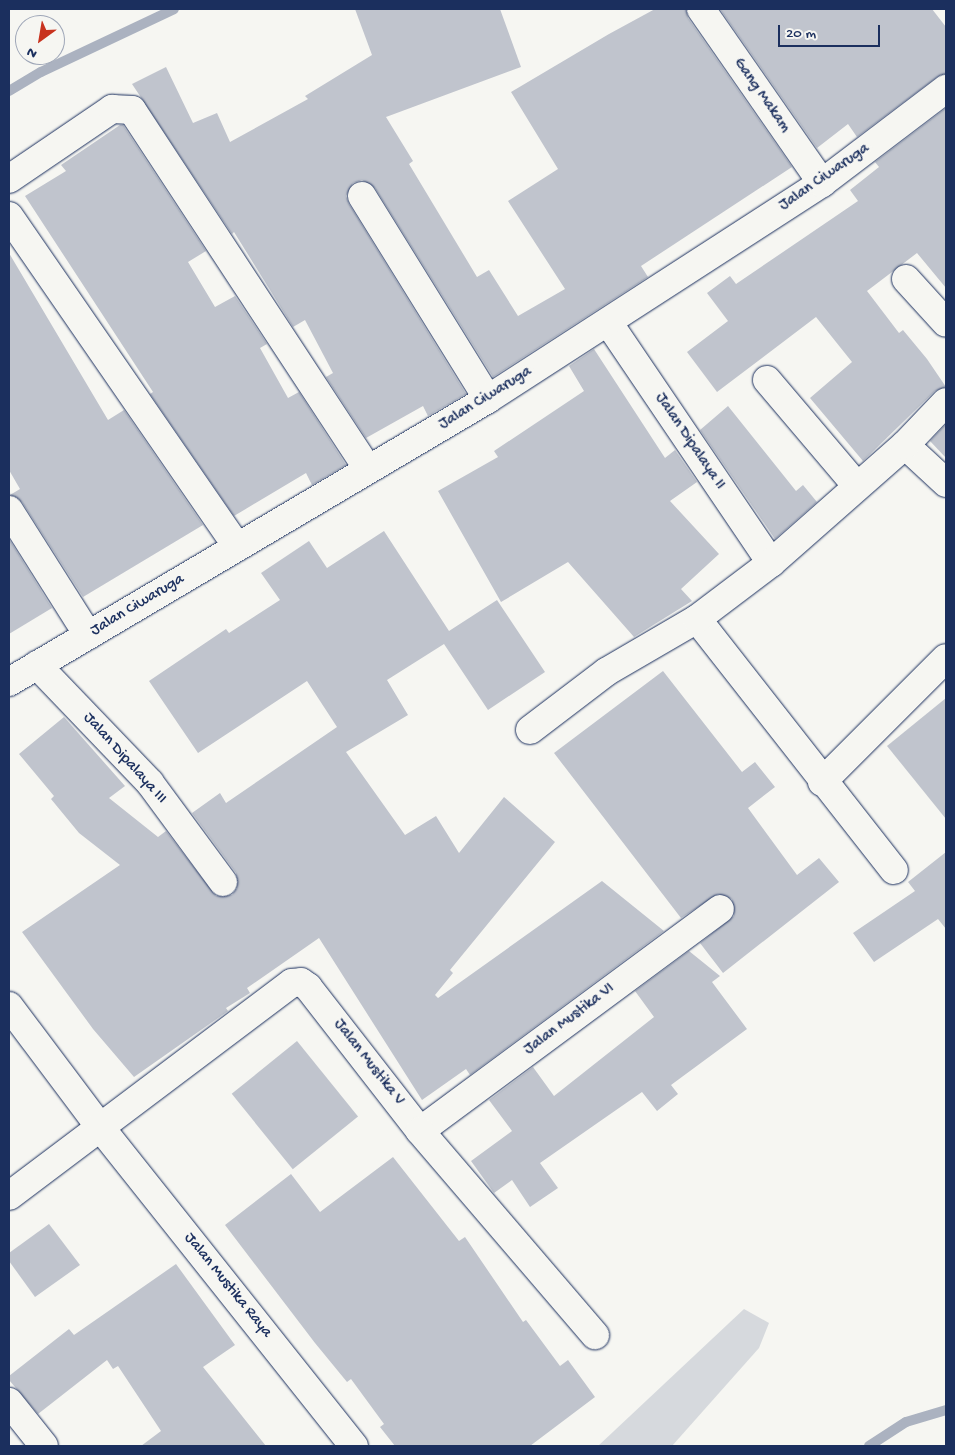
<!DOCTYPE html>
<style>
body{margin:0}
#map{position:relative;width:955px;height:1455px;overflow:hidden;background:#f6f6f2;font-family:"Gochi Hand",sans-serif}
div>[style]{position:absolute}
.green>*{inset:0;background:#d6d9dd}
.stream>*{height:10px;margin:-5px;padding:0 5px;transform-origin:5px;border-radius:5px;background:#abb2c0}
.building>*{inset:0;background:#c0c4cd;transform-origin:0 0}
.roads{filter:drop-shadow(0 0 1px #1b2f5e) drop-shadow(0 0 1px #1b2f5e)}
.minor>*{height:28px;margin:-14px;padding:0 14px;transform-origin:14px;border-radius:14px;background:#f6f6f2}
span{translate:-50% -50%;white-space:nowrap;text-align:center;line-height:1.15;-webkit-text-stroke:5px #f6f6f2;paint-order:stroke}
.street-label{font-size:16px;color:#1b2f5e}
.frame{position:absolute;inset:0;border:10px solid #1b2f5e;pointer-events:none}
.north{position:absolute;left:15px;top:15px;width:50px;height:50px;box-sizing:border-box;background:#f6f6f2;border:1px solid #9ea6b7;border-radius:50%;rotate:212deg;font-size:14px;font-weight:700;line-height:20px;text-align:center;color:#1b2f5e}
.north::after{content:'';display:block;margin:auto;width:18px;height:22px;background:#c8321e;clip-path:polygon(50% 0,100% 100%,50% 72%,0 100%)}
.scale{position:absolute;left:778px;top:25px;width:102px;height:22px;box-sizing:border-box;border:2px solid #1b2f5e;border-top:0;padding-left:6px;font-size:15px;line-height:18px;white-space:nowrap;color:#1b2f5e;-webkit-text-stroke:4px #f6f6f2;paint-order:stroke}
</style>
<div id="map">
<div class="green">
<div style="clip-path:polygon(744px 1309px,769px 1323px,759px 1348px,672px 1446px,598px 1446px)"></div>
</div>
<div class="stream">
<div style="left:9px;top:91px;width:37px;rotate:-31deg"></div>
<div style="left:41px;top:72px;width:147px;rotate:-25.3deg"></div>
<div style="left:869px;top:1446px;width:44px;rotate:-33deg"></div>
<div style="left:906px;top:1422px;width:42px;rotate:-16.7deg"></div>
</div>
<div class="building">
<div style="clip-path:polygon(355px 9px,500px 9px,521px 67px,386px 117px,413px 161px,409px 164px,477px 277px,489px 270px,518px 316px,565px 289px,508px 201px,558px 169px,511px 92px,609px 34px,655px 9px,686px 9px,688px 18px,792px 167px,641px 266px,648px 277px,493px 377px,375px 188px,362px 180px,353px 183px,346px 196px,349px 204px,466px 394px,428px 416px,423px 406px,366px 438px,326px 377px,333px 373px,305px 320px,293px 327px,234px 232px,232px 234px,132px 84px,166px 67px,193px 123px,217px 113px,230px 142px,308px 99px,305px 96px,372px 55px)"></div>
<div style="clip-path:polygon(720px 9px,932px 9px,946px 27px,946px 74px,937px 77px,857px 137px,848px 124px,817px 148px)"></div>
<div style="clip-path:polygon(946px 108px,946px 288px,917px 253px,867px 291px,899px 333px,903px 330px,927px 359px,946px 387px,935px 391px,863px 461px,810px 398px,852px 362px,816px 317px,717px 392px,687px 352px,728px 321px,707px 293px,730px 276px,736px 284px,858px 201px,850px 190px,879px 167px,875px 162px)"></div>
<div style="clip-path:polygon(120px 125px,123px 125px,206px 251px,188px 262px,215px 307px,235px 296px,267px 344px,260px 348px,288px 398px,299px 392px,346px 465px,312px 485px,306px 473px,234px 516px,150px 394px,153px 392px,25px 196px,66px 171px,61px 165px)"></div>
<div style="clip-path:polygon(9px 253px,108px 420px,124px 410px,203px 525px,83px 597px,22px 502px,10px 495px,20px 489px,9px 470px)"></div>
<div style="clip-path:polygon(594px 349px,665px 458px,675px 450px,697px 482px,670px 501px,719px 554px,681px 589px,692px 601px,634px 637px,568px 562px,501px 602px,438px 491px,498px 457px,494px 451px,584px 391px,569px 366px)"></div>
<div style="clip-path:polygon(728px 406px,796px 491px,803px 485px,817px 502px,775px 539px,700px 430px)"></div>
<div style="clip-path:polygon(946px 424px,946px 458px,930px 441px)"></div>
<div style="clip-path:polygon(384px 531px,449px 631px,497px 600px,545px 672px,488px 710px,444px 644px,387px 680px,408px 715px,346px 752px,405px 835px,436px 816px,459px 853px,504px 797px,555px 842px,450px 970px,453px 973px,435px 995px,438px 998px,602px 881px,664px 931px,470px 1075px,466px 1069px,422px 1100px,319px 938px,247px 988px,250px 993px,226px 1008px,228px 1011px,134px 1077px,93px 1029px,22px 932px,120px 865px,79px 833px,51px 799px,54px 796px,19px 754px,64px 717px,125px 786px,109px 798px,158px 837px,166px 831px,216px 896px,232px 895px,237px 888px,236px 873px,192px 813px,220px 793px,226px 803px,337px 727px,307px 681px,198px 753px,149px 681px,226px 629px,229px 633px,280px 600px,261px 573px,309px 541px,327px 568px)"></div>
<div style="clip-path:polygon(9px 539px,52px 608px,9px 634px)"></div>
<div style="clip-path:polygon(663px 671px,742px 772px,755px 762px,775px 787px,748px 808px,797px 875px,819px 858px,839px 882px,723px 973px,700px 943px,734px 916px,732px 899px,718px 894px,681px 918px,554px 753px)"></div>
<div style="clip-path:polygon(946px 698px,946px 819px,887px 746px)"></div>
<div style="clip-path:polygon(946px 852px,946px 929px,938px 919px,874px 962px,853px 933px,915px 891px,908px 882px)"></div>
<div style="clip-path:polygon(689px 951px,720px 976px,712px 982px,747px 1029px,671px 1085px,678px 1094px,657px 1111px,642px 1092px,540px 1163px,558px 1188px,530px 1207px,512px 1180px,494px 1193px,471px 1161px,512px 1131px,489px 1100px,533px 1067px,554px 1096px,654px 1017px,635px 991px)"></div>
<div style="left:297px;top:1041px;width:97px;height:84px;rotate:51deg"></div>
<div style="clip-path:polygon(393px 1157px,459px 1241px,465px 1237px,523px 1322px,526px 1320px,560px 1366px,568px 1360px,595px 1397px,530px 1446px,395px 1446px,380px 1427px,384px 1424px,351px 1379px,347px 1382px,315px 1343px,225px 1225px,291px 1174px,320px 1212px)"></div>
<div style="clip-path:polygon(49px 1224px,80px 1265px,35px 1297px,9px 1261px,9px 1253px)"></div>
<div style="clip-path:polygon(176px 1264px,235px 1345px,203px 1367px,266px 1446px,141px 1446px,161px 1431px,118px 1366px,113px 1369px,107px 1360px,38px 1414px,9px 1380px,9px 1376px,69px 1329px,74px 1335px)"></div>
</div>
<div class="roads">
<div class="minor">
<div style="left:701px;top:9px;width:212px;rotate:55.2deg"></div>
<div style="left:9px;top:179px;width:125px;rotate:-34.2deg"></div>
<div style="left:112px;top:109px;width:20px;rotate:3deg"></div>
<div style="left:132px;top:110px;width:430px;rotate:56.7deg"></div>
<div style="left:362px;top:196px;width:239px;rotate:58.2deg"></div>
<div style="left:9px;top:216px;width:402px;rotate:55.4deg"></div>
<div style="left:906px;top:279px;width:59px;rotate:47.7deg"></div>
<div style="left:608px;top:322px;width:291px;rotate:55.9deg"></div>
<div style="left:767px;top:380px;width:139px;rotate:49.7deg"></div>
<div style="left:905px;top:445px;width:56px;rotate:42.8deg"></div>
<div style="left:9px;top:510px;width:148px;rotate:57.7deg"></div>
<div style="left:697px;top:619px;width:319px;rotate:51.9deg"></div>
<div style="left:37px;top:665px;width:163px;rotate:46.2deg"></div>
<div style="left:150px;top:783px;width:123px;rotate:53.6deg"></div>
<div style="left:9px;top:682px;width:556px;rotate:-30.58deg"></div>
<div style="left:488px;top:399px;width:398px;rotate:-32.9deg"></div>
<div style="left:822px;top:183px;width:156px;rotate:-37.2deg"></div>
<div style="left:530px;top:730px;width:96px;rotate:-37.3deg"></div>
<div style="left:606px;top:672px;width:105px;rotate:-30.2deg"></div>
<div style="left:697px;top:619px;width:93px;rotate:-37.1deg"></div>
<div style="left:771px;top:563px;width:179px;rotate:-41.4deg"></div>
<div style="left:905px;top:445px;width:59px;rotate:-46.4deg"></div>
<div style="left:822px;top:782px;width:175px;rotate:-45deg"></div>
<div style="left:9px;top:1006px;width:151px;rotate:53.1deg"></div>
<div style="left:100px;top:1127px;width:408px;rotate:51.5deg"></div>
<div style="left:420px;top:1131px;width:373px;rotate:-36.5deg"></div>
<div style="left:9px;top:1196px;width:354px;rotate:-37deg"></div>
<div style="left:292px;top:983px;width:9px;rotate:-6deg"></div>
<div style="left:301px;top:982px;width:9px;rotate:36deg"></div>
<div style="left:308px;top:987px;width:182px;rotate:52.1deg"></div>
<div style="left:420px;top:1131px;width:269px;rotate:49.4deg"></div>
<div style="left:9px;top:1402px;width:56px;rotate:51.5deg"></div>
</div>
</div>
<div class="street-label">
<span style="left:761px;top:96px;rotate:55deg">Gang Makam</span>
<span style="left:825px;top:178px;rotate:-35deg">Jalan Ciwaruga</span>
<span style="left:486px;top:399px;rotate:-32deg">Jalan Ciwaruga</span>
<span style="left:689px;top:442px;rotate:56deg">Jalan Dipalaya II</span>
<span style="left:138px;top:606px;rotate:-31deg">Jalan Ciwaruga</span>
<span style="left:124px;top:759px;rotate:48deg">Jalan Dipalaya III</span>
<span style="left:570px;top:1020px;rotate:-37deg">Jalan Mustika VI</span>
<span style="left:368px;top:1063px;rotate:52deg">Jalan Mustika V</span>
<span style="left:227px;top:1286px;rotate:51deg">Jalan Mustika Raya</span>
</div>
<div class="frame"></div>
<div class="north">N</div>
<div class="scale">20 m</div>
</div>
